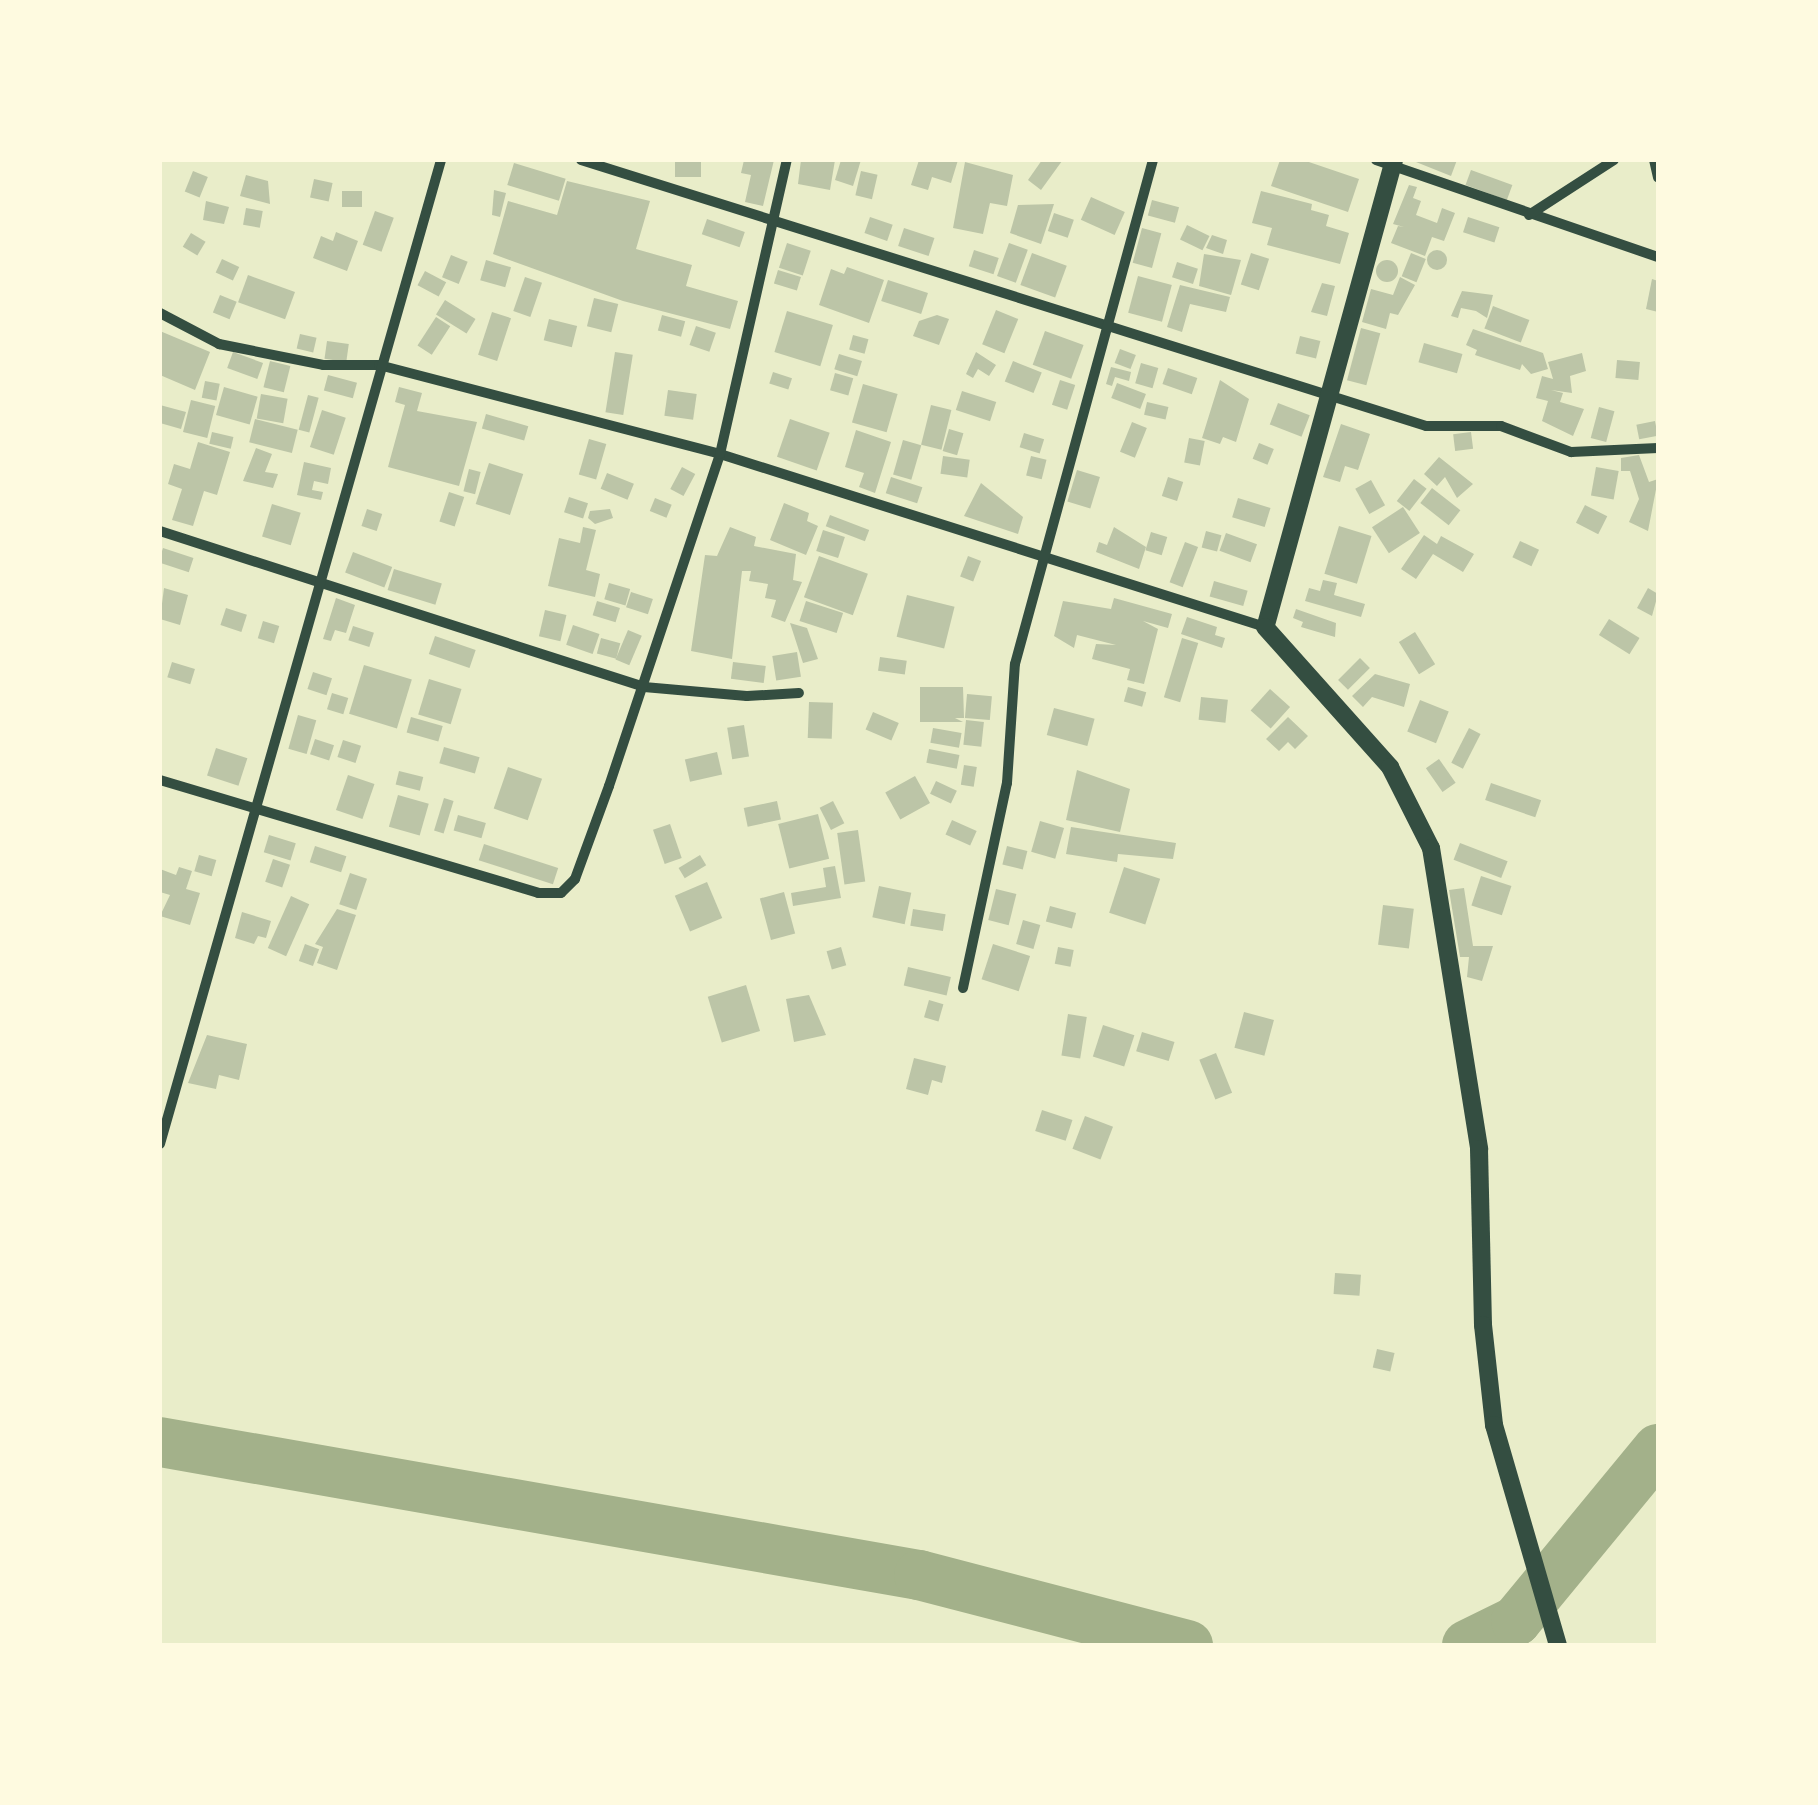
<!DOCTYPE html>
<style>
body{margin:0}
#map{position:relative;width:1818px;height:1805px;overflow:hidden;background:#e9edc9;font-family:"Sofia Sans Condensed",sans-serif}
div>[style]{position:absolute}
.river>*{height:50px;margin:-25px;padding:0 25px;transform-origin:25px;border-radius:25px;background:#a3b18a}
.building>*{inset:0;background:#bcc5a7;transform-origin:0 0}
.round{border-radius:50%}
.minor>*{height:10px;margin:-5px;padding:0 5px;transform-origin:5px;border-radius:5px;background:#344e41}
.secondary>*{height:18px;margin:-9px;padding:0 9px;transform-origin:9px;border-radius:9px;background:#344e41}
span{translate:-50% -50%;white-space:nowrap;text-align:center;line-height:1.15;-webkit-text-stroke:8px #fefae0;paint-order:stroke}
.frame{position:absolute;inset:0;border:162px solid #fefae0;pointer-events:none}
</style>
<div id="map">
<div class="river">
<div style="left:160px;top:1442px;width:771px;rotate:9.94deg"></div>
<div style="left:919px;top:1575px;width:278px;rotate:14.6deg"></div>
<div style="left:1467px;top:1645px;width:55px;rotate:-26.1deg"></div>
<div style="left:1516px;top:1621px;width:223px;rotate:-50.5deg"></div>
</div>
<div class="building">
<div style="left:675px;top:160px;width:26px;height:17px"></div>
<div style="clip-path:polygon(744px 160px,774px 160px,763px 206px,745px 202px,751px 175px,741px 173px)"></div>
<div style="clip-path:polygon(801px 160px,835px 160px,830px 190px,798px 184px)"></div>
<div style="clip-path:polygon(841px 160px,861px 160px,853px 186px,835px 180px)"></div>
<div style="clip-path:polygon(919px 160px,958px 160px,951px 183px,932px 177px,928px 190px,911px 185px)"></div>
<div style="clip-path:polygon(1042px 160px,1062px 161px,1041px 190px,1028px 180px)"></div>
<div style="clip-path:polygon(1280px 160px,1303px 160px,1359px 179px,1348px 212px,1271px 186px)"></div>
<div style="clip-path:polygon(1411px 160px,1457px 160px,1451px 176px)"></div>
<div style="clip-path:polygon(965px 162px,1013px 175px,1007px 206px,990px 203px,983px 234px,953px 228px)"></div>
<div style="left:514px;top:163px;width:54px;height:23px;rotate:17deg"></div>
<div style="left:1471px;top:170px;width:44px;height:16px;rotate:20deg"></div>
<div style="left:193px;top:171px;width:16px;height:22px;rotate:22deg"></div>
<div style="left:861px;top:171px;width:17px;height:25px;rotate:13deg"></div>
<div style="clip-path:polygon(246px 175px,268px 181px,270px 204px,240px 196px)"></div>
<div style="left:314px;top:179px;width:19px;height:19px;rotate:12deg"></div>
<div style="clip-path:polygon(567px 181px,650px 201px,636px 249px,692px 265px,686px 286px,738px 301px,730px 329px,623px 301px,493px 254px,508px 201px,557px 215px)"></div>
<div style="clip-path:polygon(1409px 185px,1417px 187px,1413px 198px,1421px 201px,1416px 215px,1437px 223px,1442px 208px,1455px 213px,1444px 241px,1432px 237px,1425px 256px,1391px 243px,1398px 226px,1404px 227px,1393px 224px)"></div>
<div style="clip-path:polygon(494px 190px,506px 193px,500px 217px,492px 215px)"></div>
<div style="left:342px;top:191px;width:20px;height:16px"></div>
<div style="clip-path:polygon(1261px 191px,1312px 204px,1311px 210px,1329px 215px,1326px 226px,1349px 233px,1340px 264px,1267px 245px,1272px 228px,1252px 223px)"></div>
<div style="left:1091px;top:197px;width:37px;height:25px;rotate:24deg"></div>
<div style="left:1152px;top:200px;width:28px;height:16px;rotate:15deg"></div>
<div style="clip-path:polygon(206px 201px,229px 207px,224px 224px,203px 220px)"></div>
<div style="clip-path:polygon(1054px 204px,1041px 244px,1010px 233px,1018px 205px)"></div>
<div style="left:246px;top:208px;width:17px;height:17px;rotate:10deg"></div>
<div style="left:375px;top:211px;width:20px;height:36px;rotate:20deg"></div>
<div style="left:1054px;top:213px;width:21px;height:19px;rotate:19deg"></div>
<div style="left:870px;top:217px;width:24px;height:17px;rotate:19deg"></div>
<div style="left:1468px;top:217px;width:33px;height:16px;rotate:18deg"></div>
<div style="left:707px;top:219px;width:40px;height:16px;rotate:19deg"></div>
<div style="left:1187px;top:225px;width:25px;height:16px;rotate:26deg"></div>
<div style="left:904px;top:228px;width:32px;height:19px;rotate:18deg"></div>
<div style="left:1142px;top:228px;width:20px;height:36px;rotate:15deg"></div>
<div style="clip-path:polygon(336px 232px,358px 241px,347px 271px,313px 258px,321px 236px,333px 241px)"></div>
<div style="left:191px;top:233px;width:17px;height:16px;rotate:31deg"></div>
<div style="clip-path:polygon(1212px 235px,1227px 240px,1223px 254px,1206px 248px)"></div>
<div style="left:787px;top:243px;width:25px;height:26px;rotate:18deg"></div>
<div style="left:1009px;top:243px;width:20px;height:35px;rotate:20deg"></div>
<div style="left:974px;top:250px;width:26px;height:17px;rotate:18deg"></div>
<div class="round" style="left:1427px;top:250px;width:20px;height:20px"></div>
<div style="left:1032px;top:253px;width:37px;height:34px;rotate:20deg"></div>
<div style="left:1251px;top:253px;width:19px;height:33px;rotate:18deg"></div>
<div style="left:1411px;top:253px;width:16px;height:25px;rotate:22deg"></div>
<div style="clip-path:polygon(1204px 254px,1241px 260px,1231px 295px,1199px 286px)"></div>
<div style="left:451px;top:255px;width:18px;height:24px;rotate:22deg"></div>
<div style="left:222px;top:259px;width:19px;height:15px;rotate:25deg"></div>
<div style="left:486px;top:260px;width:26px;height:21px;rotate:16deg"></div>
<div class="round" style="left:1376px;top:260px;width:22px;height:22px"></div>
<div style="left:1177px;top:262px;width:22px;height:16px;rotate:18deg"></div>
<div style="clip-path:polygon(847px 267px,884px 280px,869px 323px,819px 305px,831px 269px,844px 274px)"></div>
<div style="left:778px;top:270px;width:24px;height:14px;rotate:17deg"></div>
<div style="left:425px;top:271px;width:24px;height:16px;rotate:28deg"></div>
<div style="left:248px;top:275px;width:50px;height:29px;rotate:20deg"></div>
<div style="left:1138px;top:276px;width:35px;height:38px;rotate:15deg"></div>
<div style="left:525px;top:277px;width:18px;height:36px;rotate:19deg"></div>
<div style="clip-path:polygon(1400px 277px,1415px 285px,1398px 315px,1390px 313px,1386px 329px,1362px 322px,1371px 289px,1393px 295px)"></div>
<div style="clip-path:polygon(1652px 279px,1658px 281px,1658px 312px,1646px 309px)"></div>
<div style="left:888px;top:280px;width:42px;height:22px;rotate:18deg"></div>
<div style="clip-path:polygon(1322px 283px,1335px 286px,1327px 316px,1311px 312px)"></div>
<div style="clip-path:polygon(1180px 285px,1230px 297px,1226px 312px,1190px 304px,1182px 332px,1167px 327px)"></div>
<div style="clip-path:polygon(1462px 291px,1493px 295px,1487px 318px,1476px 311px,1461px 308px,1458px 318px,1451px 316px)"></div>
<div style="left:220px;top:295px;width:18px;height:19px;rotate:22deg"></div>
<div style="left:594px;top:298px;width:25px;height:29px;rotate:14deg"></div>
<div style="left:445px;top:300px;width:36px;height:17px;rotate:32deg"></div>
<div style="left:1493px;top:306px;width:39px;height:24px;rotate:21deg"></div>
<div style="left:996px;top:310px;width:24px;height:37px;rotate:22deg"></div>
<div style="left:787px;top:311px;width:48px;height:43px;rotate:17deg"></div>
<div style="left:492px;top:312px;width:20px;height:45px;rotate:18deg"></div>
<div style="left:662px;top:315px;width:24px;height:16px;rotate:15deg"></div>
<div style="clip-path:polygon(937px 315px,949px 319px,939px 345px,913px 336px,919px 321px)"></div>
<div style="left:436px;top:317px;width:17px;height:34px;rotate:33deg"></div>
<div style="left:549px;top:319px;width:29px;height:22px;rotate:14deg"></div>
<div style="left:696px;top:326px;width:21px;height:20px;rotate:19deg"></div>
<div style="left:1361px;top:328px;width:20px;height:54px;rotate:15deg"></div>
<div style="clip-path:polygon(1473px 329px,1543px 353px,1548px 369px,1531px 374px,1522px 364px,1520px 370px,1475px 355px,1477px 350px,1466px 345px)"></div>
<div style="clip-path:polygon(160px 331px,210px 352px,195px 390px,160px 375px)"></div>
<div style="left:1045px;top:331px;width:41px;height:36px;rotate:20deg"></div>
<div style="left:300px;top:334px;width:17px;height:15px;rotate:13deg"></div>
<div style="left:853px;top:335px;width:16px;height:15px;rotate:15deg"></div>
<div style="left:1300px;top:336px;width:21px;height:18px;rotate:14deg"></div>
<div style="left:327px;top:341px;width:22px;height:18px;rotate:8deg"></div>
<div style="left:1424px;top:343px;width:40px;height:20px;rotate:16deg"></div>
<div style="left:1120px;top:349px;width:17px;height:15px;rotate:21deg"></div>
<div style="left:233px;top:352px;width:32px;height:17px;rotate:20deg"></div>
<div style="left:615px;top:352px;width:18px;height:61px;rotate:9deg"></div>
<div style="clip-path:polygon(976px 352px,996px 365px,989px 376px,978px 369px,973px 378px,966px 374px)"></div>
<div style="clip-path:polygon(1582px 353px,1586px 371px,1570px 376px,1572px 393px,1551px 390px,1563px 393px,1560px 402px,1584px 409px,1573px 436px,1542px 421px,1548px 401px,1536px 398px,1542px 376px,1553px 379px,1548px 362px)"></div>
<div style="left:839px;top:354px;width:24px;height:16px;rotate:17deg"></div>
<div style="left:1617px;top:360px;width:23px;height:18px;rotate:5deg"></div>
<div style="left:270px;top:361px;width:21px;height:27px;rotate:14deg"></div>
<div style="left:1013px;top:361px;width:31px;height:22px;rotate:22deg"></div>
<div style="left:1141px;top:363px;width:18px;height:21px;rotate:16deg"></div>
<div style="clip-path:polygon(1111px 367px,1131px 372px,1129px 381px,1115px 377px,1112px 386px,1106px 384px)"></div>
<div style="left:1168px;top:368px;width:31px;height:17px;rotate:19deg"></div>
<div style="left:773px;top:372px;width:20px;height:12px;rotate:18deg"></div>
<div style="left:835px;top:373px;width:19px;height:18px;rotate:16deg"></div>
<div style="left:328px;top:375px;width:30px;height:16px;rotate:15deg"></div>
<div style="left:1060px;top:380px;width:16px;height:26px;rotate:18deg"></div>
<div style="clip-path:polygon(1220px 380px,1249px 399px,1236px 442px,1223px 437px,1220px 444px,1202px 438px)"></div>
<div style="left:205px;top:381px;width:15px;height:17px;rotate:11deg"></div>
<div style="left:1117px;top:383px;width:31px;height:16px;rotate:21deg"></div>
<div style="left:863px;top:384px;width:36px;height:40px;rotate:16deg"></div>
<div style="left:224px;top:387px;width:35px;height:29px;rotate:16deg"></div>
<div style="clip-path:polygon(399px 387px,422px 393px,417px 411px,477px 422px,459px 486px,388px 467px,405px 405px,395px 402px)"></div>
<div style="left:668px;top:390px;width:29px;height:26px;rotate:8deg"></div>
<div style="left:962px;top:391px;width:36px;height:20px;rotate:18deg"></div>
<div style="left:261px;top:394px;width:27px;height:25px;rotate:10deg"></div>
<div style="left:308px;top:395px;width:11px;height:36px;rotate:15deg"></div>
<div style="left:191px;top:400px;width:25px;height:33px;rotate:14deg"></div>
<div style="left:1147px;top:402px;width:22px;height:13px;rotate:13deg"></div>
<div style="left:1278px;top:403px;width:34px;height:23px;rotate:21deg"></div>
<div style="clip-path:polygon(160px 405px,186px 412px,181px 429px,160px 423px)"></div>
<div style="left:931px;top:405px;width:21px;height:41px;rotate:14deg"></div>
<div style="left:1599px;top:407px;width:16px;height:32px;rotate:15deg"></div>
<div style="left:322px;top:410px;width:25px;height:39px;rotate:18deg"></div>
<div style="left:486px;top:414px;width:44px;height:15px;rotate:16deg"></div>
<div style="left:255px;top:419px;width:44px;height:24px;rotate:14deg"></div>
<div style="left:790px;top:419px;width:42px;height:40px;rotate:19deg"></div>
<div style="left:1655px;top:421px;width:15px;height:19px;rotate:79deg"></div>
<div style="left:1132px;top:422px;width:16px;height:32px;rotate:22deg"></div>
<div style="clip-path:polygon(1341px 424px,1370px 434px,1358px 470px,1345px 466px,1340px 482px,1323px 477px)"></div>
<div style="left:949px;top:429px;width:15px;height:23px;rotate:16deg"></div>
<div style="clip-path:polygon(856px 430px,891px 442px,875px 493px,859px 487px,864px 473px,845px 467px)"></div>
<div style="left:212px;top:432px;width:22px;height:12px;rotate:13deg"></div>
<div style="left:1471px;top:432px;width:17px;height:18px;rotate:83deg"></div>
<div style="left:1024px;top:433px;width:21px;height:15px;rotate:17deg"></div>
<div style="left:1189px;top:438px;width:16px;height:25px;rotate:11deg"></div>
<div style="left:589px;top:439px;width:18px;height:37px;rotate:16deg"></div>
<div style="left:903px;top:440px;width:19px;height:36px;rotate:16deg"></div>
<div style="clip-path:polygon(198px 442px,230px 452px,217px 495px,204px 491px,193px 526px,172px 520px,182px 489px,168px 484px,174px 464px,190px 469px)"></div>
<div style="left:1259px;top:443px;width:16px;height:17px;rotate:22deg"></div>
<div style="clip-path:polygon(256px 448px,272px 454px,265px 472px,278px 474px,273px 488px,243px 481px)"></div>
<div style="clip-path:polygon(1639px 455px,1649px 482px,1658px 479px,1648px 531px,1629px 522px,1639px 499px,1630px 471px,1621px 471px,1621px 458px)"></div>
<div style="left:943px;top:456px;width:27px;height:18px;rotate:8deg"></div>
<div style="left:1031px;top:456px;width:16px;height:20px;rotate:14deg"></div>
<div style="clip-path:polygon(1439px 457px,1473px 484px,1457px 498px,1445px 477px,1437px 486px,1424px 474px)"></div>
<div style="clip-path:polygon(304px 462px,331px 468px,328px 484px,314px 481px,312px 490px,323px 492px,321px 500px,297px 495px)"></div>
<div style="left:489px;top:463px;width:36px;height:43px;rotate:18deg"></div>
<div style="left:682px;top:467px;width:15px;height:25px;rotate:28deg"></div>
<div style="left:1596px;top:467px;width:23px;height:29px;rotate:10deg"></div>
<div style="left:469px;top:469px;width:12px;height:23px;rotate:14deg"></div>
<div style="left:1077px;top:470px;width:24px;height:33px;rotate:17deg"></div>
<div style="left:607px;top:473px;width:29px;height:17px;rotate:22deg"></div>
<div style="left:891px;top:477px;width:33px;height:17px;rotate:18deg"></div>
<div style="left:1168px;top:477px;width:16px;height:20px;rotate:18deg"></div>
<div style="left:1414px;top:479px;width:16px;height:28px;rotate:38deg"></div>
<div style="left:1371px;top:480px;width:29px;height:18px;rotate:61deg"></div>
<div style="clip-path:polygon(981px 483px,1023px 517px,1018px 534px,964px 516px)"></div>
<div style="left:1432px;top:488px;width:36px;height:19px;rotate:38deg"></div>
<div style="left:449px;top:492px;width:16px;height:31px;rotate:18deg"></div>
<div style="left:569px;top:497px;width:20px;height:16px;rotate:18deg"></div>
<div style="left:655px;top:498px;width:18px;height:14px;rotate:22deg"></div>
<div style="left:1238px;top:498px;width:34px;height:20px;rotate:17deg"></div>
<div style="clip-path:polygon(784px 503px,809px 513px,807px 521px,818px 526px,806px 555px,770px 540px)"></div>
<div style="left:272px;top:504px;width:30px;height:34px;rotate:17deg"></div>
<div style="left:1585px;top:505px;width:25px;height:20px;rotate:27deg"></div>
<div style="left:1403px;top:507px;width:31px;height:37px;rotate:57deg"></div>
<div style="left:367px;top:509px;width:16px;height:18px;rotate:18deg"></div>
<div style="clip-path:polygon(610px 509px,613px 518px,595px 524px,588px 518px,590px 511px)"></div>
<div style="left:830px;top:515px;width:42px;height:12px;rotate:21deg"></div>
<div style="left:1339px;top:526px;width:34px;height:50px;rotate:17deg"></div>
<div style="clip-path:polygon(583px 527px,596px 530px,586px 570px,600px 574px,595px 597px,548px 586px,559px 538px,580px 543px)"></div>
<div style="clip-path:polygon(730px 527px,756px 537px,754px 546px,796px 554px,793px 580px,802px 582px,785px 622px,771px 617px,776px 600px,765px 598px,768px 584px,749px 581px,751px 571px,742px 571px,732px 659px,691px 651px,705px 555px,717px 556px)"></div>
<div style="clip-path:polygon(1114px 527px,1146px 547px,1139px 569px,1096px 552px,1099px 542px,1107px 545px)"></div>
<div style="left:823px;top:530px;width:23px;height:22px;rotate:18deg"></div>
<div style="left:1206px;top:531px;width:16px;height:17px;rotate:15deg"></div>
<div style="left:1151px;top:532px;width:17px;height:19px;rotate:17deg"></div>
<div style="left:1226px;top:533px;width:33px;height:19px;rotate:20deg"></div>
<div style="clip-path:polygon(1424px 535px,1437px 544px,1441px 536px,1474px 554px,1463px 572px,1433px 554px,1416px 579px,1401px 569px)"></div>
<div style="left:1520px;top:541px;width:21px;height:18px;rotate:25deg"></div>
<div style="left:1185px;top:542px;width:14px;height:43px;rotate:21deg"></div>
<div style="left:163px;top:548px;width:32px;height:15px;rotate:18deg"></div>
<div style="left:353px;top:552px;width:42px;height:22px;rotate:21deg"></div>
<div style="left:819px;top:556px;width:52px;height:44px;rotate:20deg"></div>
<div style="left:968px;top:556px;width:14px;height:22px;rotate:21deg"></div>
<div style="left:394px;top:569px;width:50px;height:22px;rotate:17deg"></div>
<div style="clip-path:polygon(1323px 580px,1337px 583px,1334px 595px,1365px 604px,1361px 617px,1305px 601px,1309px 588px,1320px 591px)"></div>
<div style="left:1214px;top:581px;width:35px;height:16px;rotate:16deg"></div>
<div style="left:609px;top:583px;width:22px;height:17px;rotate:16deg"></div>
<div style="clip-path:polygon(164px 588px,188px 595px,180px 625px,160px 619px)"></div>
<div style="clip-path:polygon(1648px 588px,1658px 594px,1652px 616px,1637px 608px)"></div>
<div style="left:631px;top:592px;width:23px;height:16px;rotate:18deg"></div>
<div style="left:907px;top:595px;width:49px;height:43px;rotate:14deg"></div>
<div style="clip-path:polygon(336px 598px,355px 605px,346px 633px,335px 630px,331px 641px,323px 639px)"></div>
<div style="clip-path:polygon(1114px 598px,1172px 614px,1168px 628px,1143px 621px,1158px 629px,1144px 684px,1127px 680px,1130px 669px,1092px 659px,1096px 644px,1116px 645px,1077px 635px,1074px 648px,1054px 636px,1063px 601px,1111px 609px)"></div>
<div style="left:597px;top:601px;width:24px;height:15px;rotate:17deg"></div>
<div style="left:806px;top:601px;width:39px;height:21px;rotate:18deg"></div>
<div style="left:226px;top:608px;width:22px;height:18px;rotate:18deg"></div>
<div style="clip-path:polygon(1296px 609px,1336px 623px,1335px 637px,1301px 627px,1303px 622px,1293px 618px)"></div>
<div style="left:545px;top:610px;width:22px;height:27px;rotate:13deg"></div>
<div style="clip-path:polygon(1187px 617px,1217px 627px,1215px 635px,1225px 638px,1222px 648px,1181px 634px)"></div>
<div style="left:1609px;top:619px;width:36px;height:19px;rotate:32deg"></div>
<div style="left:263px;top:621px;width:17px;height:18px;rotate:17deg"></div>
<div style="clip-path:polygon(790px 623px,807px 628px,818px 659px,803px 663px)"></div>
<div style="left:573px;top:625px;width:28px;height:21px;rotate:19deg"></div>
<div style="left:353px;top:626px;width:22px;height:15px;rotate:18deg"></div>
<div style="left:628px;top:630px;width:15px;height:32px;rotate:23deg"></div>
<div style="left:1415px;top:632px;width:38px;height:19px;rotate:58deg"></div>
<div style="left:435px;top:636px;width:43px;height:19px;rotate:19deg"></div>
<div style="left:601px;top:638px;width:20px;height:16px;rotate:15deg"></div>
<div style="left:1182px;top:638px;width:17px;height:62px;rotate:17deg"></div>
<div style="left:797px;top:652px;width:25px;height:25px;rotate:81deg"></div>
<div style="left:880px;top:657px;width:27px;height:14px;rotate:8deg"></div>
<div style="left:1360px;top:658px;width:14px;height:31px;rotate:45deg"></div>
<div style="left:172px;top:662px;width:24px;height:16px;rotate:17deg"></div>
<div style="left:733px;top:662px;width:33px;height:17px;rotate:7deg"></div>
<div style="left:364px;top:665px;width:50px;height:51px;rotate:17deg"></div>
<div style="left:313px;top:672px;width:20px;height:18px;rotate:18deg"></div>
<div style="clip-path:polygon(1375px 674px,1410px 684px,1404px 707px,1372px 697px,1363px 707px,1352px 696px)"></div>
<div style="left:429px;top:679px;width:34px;height:37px;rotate:17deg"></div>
<div style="clip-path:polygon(920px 687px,963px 687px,964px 718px,955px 718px,963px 722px,920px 722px)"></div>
<div style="left:1128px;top:687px;width:19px;height:15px;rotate:16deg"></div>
<div style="left:1270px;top:689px;width:27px;height:29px;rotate:42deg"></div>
<div style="left:332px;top:693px;width:17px;height:17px;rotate:17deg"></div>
<div style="left:967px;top:694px;width:25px;height:24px;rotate:5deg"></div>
<div style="left:1201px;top:697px;width:27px;height:23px;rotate:6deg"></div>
<div style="left:1420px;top:700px;width:31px;height:34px;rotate:22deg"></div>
<div style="left:809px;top:702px;width:24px;height:36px;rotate:2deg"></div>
<div style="left:1054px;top:708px;width:42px;height:28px;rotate:15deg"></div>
<div style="left:873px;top:712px;width:28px;height:19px;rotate:23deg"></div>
<div style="left:298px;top:715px;width:19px;height:35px;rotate:16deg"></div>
<div style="left:411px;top:717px;width:33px;height:16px;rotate:16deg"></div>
<div style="clip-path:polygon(1288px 717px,1308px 736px,1295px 749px,1288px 742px,1279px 751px,1266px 739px)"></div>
<div style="left:966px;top:720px;width:18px;height:25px;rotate:6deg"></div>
<div style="left:744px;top:725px;width:32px;height:17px;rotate:81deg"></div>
<div style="left:933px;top:728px;width:29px;height:15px;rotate:10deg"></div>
<div style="left:1469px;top:728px;width:13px;height:39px;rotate:27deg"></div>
<div style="left:315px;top:739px;width:20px;height:16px;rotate:18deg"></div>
<div style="left:343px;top:740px;width:19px;height:18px;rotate:18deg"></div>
<div style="left:444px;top:747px;width:37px;height:17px;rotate:16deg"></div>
<div style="left:216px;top:748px;width:33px;height:29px;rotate:18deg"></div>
<div style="left:929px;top:749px;width:31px;height:14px;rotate:11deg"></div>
<div style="left:717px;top:752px;width:23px;height:33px;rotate:77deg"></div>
<div style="left:1439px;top:759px;width:29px;height:16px;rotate:55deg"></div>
<div style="left:964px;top:765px;width:13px;height:20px;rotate:9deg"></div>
<div style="left:508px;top:767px;width:36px;height:44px;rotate:19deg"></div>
<div style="clip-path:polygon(1077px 770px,1130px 789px,1120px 832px,1066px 820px)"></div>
<div style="left:399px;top:771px;width:25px;height:14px;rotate:14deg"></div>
<div style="left:348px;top:775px;width:28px;height:37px;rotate:19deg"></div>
<div style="left:915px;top:776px;width:31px;height:34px;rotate:61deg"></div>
<div style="left:936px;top:781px;width:23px;height:14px;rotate:25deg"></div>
<div style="left:1491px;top:783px;width:53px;height:18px;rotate:19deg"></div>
<div style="left:398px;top:795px;width:32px;height:33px;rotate:16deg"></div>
<div style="left:444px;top:798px;width:10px;height:34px;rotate:17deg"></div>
<div style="left:777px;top:801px;width:19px;height:34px;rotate:78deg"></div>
<div style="left:833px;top:801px;width:25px;height:15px;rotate:63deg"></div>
<div style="left:818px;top:814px;width:46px;height:41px;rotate:76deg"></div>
<div style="left:458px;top:815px;width:29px;height:16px;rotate:16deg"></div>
<div style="left:952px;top:820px;width:27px;height:16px;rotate:24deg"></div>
<div style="left:1040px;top:821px;width:25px;height:32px;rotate:16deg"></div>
<div style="left:670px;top:824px;width:36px;height:18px;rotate:71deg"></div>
<div style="clip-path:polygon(1071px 827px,1176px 843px,1173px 859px,1118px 854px,1117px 862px,1066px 854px)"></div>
<div style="left:858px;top:830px;width:52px;height:21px;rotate:82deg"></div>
<div style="left:269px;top:835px;width:28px;height:18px;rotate:17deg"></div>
<div style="left:1460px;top:843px;width:51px;height:18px;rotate:21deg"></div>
<div style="left:484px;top:844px;width:78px;height:17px;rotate:18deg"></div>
<div style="left:315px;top:846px;width:33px;height:17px;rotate:18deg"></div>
<div style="left:1007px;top:846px;width:21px;height:19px;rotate:14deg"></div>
<div style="left:199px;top:855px;width:18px;height:17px;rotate:16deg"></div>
<div style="left:700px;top:855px;width:12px;height:25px;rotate:59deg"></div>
<div style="left:273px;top:859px;width:18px;height:24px;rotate:19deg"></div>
<div style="clip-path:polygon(835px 866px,841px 898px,793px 906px,791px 893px,826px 887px,823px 868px)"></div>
<div style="clip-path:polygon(179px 867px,192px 871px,186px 889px,200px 893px,190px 925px,160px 916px,170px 895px,160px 892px,160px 869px,176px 875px)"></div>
<div style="left:1124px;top:867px;width:38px;height:48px;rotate:18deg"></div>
<div style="left:350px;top:873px;width:18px;height:33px;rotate:19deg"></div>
<div style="left:1481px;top:876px;width:32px;height:31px;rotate:18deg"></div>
<div style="left:707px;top:882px;width:39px;height:35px;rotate:67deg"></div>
<div style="left:879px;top:886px;width:33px;height:32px;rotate:12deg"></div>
<div style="clip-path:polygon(1464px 888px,1473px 946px,1493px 946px,1482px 981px,1467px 977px,1469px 957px,1460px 957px,1449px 890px)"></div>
<div style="left:996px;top:889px;width:21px;height:32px;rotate:14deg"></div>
<div style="left:784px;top:892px;width:43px;height:25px;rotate:75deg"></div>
<div style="left:291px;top:896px;width:20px;height:57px;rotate:24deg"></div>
<div style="left:1383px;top:905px;width:31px;height:40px;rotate:7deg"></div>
<div style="left:1050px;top:906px;width:27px;height:16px;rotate:15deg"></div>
<div style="clip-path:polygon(337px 909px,356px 915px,337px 970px,317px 963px,323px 947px,315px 944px)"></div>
<div style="left:913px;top:909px;width:33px;height:17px;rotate:9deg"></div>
<div style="clip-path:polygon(242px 912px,271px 921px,266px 938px,258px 936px,254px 944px,235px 938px)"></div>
<div style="left:1023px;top:920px;width:18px;height:25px;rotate:16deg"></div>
<div style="left:305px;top:944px;width:15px;height:18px;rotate:20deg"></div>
<div style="left:993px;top:944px;width:39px;height:37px;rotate:18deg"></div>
<div style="left:841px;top:947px;width:19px;height:15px;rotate:74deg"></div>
<div style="left:1058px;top:947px;width:16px;height:17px;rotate:11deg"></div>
<div style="left:908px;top:967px;width:44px;height:19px;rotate:13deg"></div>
<div style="left:746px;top:985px;width:48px;height:40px;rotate:73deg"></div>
<div style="clip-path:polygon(809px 995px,826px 1035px,794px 1042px,786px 999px)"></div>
<div style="left:929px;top:1000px;width:15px;height:18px;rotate:16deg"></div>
<div style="left:1244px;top:1012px;width:31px;height:37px;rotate:15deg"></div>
<div style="left:1068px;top:1014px;width:19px;height:42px;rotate:9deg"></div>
<div style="left:1103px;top:1025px;width:33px;height:33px;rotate:18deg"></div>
<div style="left:1142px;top:1032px;width:34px;height:20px;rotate:17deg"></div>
<div style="clip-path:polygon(207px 1035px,247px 1044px,239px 1080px,219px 1075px,216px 1089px,188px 1083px)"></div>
<div style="left:1216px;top:1053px;width:43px;height:18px;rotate:68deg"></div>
<div style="clip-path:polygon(914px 1058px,946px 1066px,942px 1083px,932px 1080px,928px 1095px,906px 1089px)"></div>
<div style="left:1042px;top:1110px;width:32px;height:22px;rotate:18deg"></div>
<div style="left:1085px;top:1116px;width:30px;height:35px;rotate:21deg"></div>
<div style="left:1335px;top:1273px;width:26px;height:21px;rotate:4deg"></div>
<div style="left:1377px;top:1349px;width:18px;height:19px;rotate:13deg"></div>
</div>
<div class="minor">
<div style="left:581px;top:160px;width:886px;rotate:17.47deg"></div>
<div style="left:1426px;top:426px;width:75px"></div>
<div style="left:1501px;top:426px;width:75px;rotate:20.4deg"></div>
<div style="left:1571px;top:452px;width:87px;rotate:-2.6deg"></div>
<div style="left:1376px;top:160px;width:298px;rotate:19deg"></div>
<div style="left:1654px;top:160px;width:18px;rotate:77deg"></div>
<div style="left:1529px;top:215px;width:101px;rotate:-32.9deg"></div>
<div style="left:160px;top:313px;width:67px;rotate:27.7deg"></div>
<div style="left:219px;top:344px;width:106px;rotate:11.4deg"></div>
<div style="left:323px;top:365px;width:56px"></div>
<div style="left:379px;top:365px;width:352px;rotate:14.6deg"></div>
<div style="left:720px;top:454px;width:572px;rotate:17.61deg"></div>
<div style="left:160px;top:531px;width:509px;rotate:17.86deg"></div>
<div style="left:644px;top:687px;width:103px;rotate:5deg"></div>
<div style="left:747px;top:696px;width:52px;rotate:-3.3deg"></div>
<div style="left:160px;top:780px;width:395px;rotate:16.6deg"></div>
<div style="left:538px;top:893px;width:23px"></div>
<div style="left:561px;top:893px;width:20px;rotate:-45deg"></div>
<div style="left:575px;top:879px;width:99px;rotate:-69.9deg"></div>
<div style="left:609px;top:786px;width:350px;rotate:-71.5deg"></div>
<div style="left:720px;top:454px;width:302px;rotate:-77.2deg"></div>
<div style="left:963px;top:988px;width:210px;rotate:-77.9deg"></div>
<div style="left:1007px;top:783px;width:119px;rotate:-86.2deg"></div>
<div style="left:1015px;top:664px;width:523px;rotate:-74.69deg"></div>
<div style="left:160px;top:1144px;width:1023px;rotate:-74.06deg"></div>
</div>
<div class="secondary">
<div style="left:1394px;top:160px;width:484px;rotate:105.4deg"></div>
<div style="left:1265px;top:627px;width:188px;rotate:48.2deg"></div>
<div style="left:1390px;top:767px;width:91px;rotate:63.2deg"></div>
<div style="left:1431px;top:848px;width:305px;rotate:80.9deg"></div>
<div style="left:1479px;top:1149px;width:176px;rotate:88.7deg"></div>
<div style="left:1483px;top:1325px;width:101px;rotate:83.7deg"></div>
<div style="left:1494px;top:1425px;width:229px;rotate:73.8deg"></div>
</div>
<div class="frame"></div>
</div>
